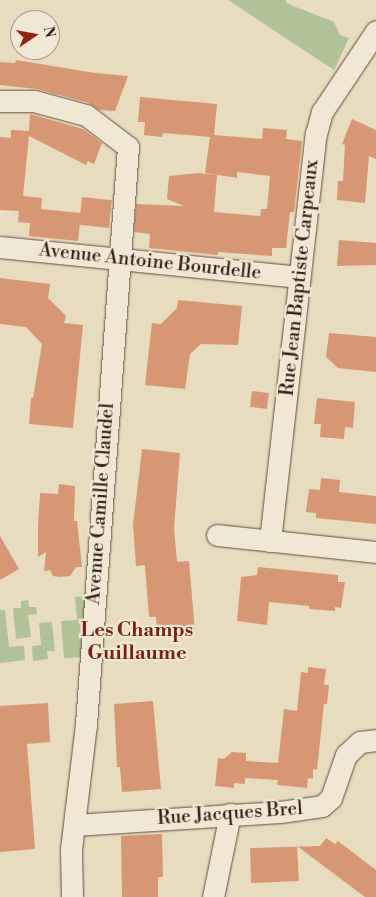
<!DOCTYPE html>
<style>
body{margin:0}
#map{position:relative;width:376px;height:897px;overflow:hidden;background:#e8dcbe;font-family:"Libre Bodoni",serif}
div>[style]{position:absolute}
.green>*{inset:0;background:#b0c296}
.building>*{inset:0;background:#d79775;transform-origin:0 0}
.roads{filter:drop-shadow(0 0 1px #605040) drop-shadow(0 0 1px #605040)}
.minor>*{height:21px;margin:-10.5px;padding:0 10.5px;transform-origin:10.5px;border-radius:10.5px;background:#f0e8d5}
span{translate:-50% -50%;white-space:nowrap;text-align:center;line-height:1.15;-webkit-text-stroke:4.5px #f0e8d5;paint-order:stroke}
.street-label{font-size:19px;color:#322116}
.neighbourhood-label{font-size:20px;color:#7a1f14;font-weight:700}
.north{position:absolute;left:10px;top:10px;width:50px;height:50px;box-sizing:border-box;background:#f0e8d5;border:1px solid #a49889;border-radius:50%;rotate:78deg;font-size:14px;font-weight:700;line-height:20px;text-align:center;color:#322116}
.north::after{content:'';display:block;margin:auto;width:18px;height:22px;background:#8f2418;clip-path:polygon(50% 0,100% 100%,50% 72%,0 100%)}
</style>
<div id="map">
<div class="green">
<div style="clip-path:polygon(228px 0,286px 0,286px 3px,334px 22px,340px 35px,349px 38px,334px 70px)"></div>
<div style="clip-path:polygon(87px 596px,82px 657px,64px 658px,61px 621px,77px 620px,75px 597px)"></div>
<div style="clip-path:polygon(28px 600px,29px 607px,36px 607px,37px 614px,28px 615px,31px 637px,16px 639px,13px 608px,21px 608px,21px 601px)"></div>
<div style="clip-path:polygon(0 610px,5px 610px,9px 647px,24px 646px,25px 660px,0 663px)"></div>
<div style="clip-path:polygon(52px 622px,55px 651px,47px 651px,48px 659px,33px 661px,32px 646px,41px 645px,39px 623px)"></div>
</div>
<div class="building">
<div style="clip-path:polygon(16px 60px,95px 73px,128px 76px,115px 111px,99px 110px,89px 103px,37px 89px,0 85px,0 62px,15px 63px)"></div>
<div style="clip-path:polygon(140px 97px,217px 104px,214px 135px,262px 139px,263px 128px,287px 130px,286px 139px,302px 141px,294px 212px,290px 212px,286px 248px,272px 248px,272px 256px,218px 252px,218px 255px,149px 248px,150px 234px,134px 232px,136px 204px,184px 206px,167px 199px,169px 176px,198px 173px,217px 175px,214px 212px,260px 216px,261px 209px,267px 209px,270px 176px,237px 172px,237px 178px,205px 173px,210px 137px,163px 133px,162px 137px,144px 135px,145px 122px,138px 122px)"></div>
<div style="clip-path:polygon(30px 114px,83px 129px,102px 143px,94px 164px,88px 161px,86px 165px,29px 136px,23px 196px,42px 198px,41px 209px,81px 213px,78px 241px,29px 236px,30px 223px,18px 222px,19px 211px,0 210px,0 137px,11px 138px,11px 130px,29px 131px)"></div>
<div style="clip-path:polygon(352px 119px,376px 130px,376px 159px,369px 156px,365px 203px,337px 200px,338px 181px,343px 181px,345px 145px,342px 144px)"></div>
<div style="left:82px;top:197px;width:30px;height:28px;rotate:6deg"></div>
<div style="clip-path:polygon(339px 240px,376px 243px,376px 265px,337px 266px)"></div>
<div style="clip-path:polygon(0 278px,50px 284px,48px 298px,66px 316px,64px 323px,83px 325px,73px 428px,29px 424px,31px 398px,33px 398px,42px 344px,26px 327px,0 324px)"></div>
<div style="clip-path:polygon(178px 300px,242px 306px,238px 345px,201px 344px,190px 354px,185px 389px,145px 385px,152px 323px,161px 324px,177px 308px)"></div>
<div style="clip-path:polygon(329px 333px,376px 337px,376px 372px,338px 368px,326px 357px)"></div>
<div style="left:252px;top:391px;width:17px;height:16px;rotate:7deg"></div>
<div style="clip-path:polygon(317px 398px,355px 402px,353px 428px,345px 427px,344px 439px,320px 437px,321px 424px,314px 424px)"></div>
<div style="clip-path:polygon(142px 449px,180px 453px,174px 528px,177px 562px,189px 561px,195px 632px,157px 634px,156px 617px,149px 617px,145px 565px,136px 566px,133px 525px)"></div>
<div style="clip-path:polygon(321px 478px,340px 480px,339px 492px,376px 496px,376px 524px,316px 518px,316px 513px,306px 512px,309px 489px,320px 490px)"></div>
<div style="clip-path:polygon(59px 484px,75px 486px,74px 521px,77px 521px,82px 567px,76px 567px,70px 576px,59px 577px,53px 576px,50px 570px,44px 571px,46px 552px,38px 557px,38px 526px,40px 493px,58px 494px)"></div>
<div style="clip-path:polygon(0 536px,19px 569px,0 580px)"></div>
<div style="clip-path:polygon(258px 567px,338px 575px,338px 582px,345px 582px,341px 608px,335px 607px,335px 611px,309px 609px,309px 606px,269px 602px,267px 625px,237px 621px,241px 577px,257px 575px)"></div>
<div style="clip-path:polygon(308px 667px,326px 669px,324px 685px,329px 685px,327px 704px,324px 704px,317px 770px,313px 769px,313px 779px,308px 778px,307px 788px,277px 785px,278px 780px,245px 778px,245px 784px,234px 783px,234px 788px,215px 786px,218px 758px,224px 759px,232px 752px,246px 753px,246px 761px,278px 763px,284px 709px,297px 711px,301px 672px,308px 673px)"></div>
<div style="clip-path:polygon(153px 701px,161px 789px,122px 792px,120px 767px,117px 767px,114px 704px)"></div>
<div style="clip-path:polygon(48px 703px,50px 742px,27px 744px,35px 849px,0 852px,0 706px)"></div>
<div style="clip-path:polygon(162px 834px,163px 877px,158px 877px,158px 897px,122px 897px,121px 836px)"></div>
<div style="clip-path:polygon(326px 838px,335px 844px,338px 841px,376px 870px,376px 897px,365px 897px,297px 846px,299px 881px,251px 883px,250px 848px,287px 847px,320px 846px)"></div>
</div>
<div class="roads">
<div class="minor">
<div style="left:0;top:101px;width:34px"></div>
<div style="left:34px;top:101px;width:54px;rotate:15.1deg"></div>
<div style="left:86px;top:115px;width:53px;rotate:37.3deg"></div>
<div style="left:128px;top:147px;width:579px;rotate:94.16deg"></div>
<div style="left:86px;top:724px;width:127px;rotate:96.8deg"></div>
<div style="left:71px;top:850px;width:47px;rotate:88.8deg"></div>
<div style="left:0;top:247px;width:301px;rotate:5.7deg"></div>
<div style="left:217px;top:535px;width:160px;rotate:6.1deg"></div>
<div style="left:270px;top:541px;width:410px;rotate:-83.6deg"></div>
<div style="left:316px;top:134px;width:23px;rotate:-75deg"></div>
<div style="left:322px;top:112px;width:97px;rotate:-56.3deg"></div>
<div style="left:74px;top:825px;width:206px;rotate:-3.6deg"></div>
<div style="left:280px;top:812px;width:42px;rotate:-8.1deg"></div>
<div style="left:322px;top:806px;width:12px;rotate:-42deg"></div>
<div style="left:331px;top:798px;width:46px;rotate:-70.8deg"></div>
<div style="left:346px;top:755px;width:19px;rotate:-43deg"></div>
<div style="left:360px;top:742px;width:16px;rotate:-7deg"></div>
<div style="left:213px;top:897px;width:85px;rotate:-78.4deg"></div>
</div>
</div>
<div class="street-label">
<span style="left:150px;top:262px;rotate:6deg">Avenue Antoine Bourdelle</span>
<span style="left:300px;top:278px;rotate:-84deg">Rue Jean Baptiste Carpeaux</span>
<span style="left:101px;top:504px;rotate:-86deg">Avenue Camille Claudel</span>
<span style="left:230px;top:814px;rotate:-4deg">Rue Jacques Brel</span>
</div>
<div class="neighbourhood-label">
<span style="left:137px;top:642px">Les Champs<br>Guillaume</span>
</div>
<div class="north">N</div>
</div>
